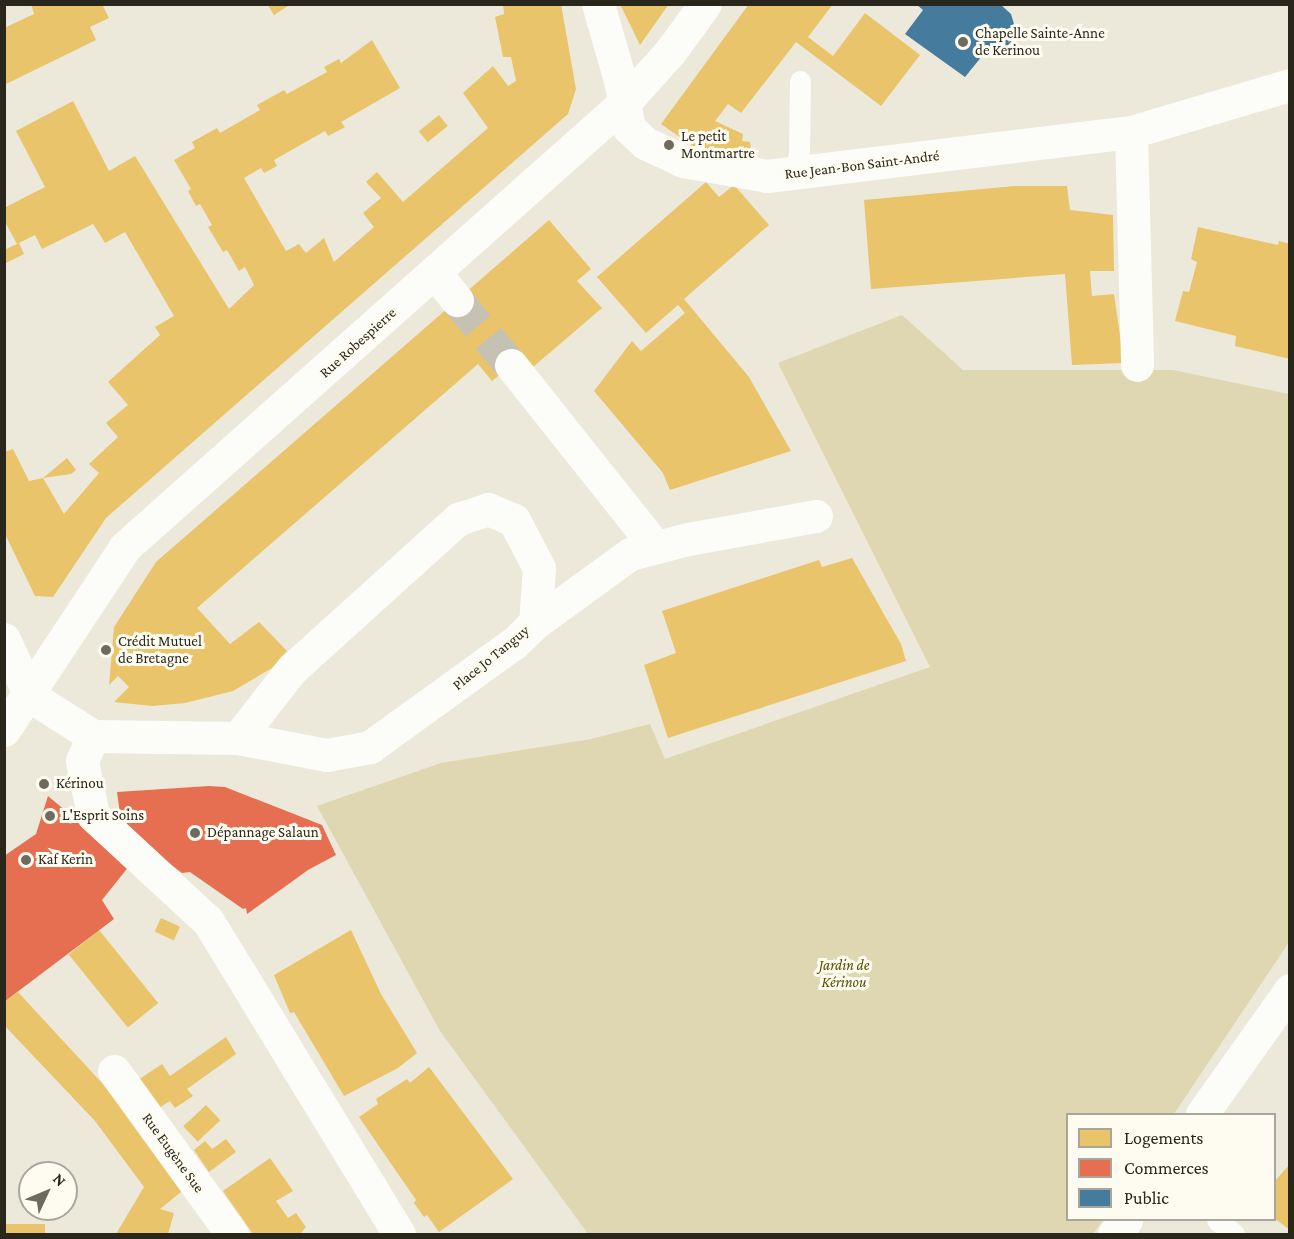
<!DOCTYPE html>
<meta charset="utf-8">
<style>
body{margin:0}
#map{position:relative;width:1294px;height:1239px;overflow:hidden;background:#ece9da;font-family:"Crimson Pro",serif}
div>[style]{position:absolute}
.green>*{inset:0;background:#ded7b2}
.homes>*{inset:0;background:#e9c46a;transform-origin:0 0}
.shops>*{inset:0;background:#e76f51}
.public>*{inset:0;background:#457b9d}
.minor-tunnel>*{height:33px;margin-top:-16.5px;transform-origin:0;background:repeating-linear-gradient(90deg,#c5c2b4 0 33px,transparent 0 49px)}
.service>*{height:21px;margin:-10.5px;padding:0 10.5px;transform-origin:10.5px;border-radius:10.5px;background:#fcfcf9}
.minor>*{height:33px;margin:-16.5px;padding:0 16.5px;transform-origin:16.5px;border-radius:16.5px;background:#fcfcf9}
.tertiary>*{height:33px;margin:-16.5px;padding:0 16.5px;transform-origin:16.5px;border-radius:16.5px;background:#fcfcf9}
.dots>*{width:16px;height:16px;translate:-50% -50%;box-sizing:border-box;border:3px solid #fefcf0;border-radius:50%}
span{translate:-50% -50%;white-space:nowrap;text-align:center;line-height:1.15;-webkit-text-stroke:6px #fefcf0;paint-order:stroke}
.poi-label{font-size:15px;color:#29271c}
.left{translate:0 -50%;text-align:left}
.street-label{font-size:15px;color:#29271c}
.park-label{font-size:15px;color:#584d00;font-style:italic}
.frame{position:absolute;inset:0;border:6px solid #29271c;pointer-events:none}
.legend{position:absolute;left:1066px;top:1113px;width:210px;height:108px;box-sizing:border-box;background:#fefcf0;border:2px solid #a9a79b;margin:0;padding:8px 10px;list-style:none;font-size:18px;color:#29271c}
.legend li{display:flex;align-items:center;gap:12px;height:30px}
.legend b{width:30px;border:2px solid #a9a79b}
.north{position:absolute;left:18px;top:1161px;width:60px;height:60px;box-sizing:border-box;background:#fefcf0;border:2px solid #a9a79b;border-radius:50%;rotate:46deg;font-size:16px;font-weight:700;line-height:24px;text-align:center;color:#29271c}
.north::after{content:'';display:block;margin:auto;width:21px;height:27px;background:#6d6b5e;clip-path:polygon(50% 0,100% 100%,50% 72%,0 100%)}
</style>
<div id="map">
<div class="green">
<div style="clip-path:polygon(902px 315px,963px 370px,1173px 370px,1289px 394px,1289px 942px,1174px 1114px,1068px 1114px,1068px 1220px,1103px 1220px,1093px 1234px,588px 1234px,440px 1031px,317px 806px,441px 763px,591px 739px,650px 724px,665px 759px,930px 667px,778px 363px)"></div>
</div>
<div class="homes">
<div style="clip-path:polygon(31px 4px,102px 4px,109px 18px,90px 27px,96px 40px,4px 85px,4px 28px,34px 14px)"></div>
<div style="clip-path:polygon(267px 4px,291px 4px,274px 15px)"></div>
<div style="clip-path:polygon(503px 4px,561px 4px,576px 89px,568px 114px,106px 518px,53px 597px,35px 596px,4px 532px,4px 452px,13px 449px,29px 481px,43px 478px,64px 514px,99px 473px,89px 464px,118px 437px,106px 423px,128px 405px,108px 382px,160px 335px,155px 327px,174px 316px,125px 232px,105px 243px,93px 224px,42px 249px,35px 235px,19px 243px,24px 254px,4px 264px,4px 250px,17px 244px,4px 220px,4px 208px,45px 187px,16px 131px,73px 101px,109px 171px,135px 156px,229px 309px,254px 285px,245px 267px,239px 271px,227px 250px,223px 252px,208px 227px,212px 225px,200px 204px,196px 206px,188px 191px,191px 189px,174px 160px,195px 148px,192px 142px,217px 128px,220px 133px,260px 110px,257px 105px,284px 90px,287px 94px,327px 72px,324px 67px,339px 59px,341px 63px,372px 40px,400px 88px,341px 122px,345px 127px,328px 136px,325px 131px,274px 160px,277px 166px,264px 173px,261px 168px,244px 178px,286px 251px,299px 244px,306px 253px,324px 238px,334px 262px,374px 227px,363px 213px,381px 198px,366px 182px,377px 172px,403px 202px,488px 128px,463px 93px,493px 66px,508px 86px,516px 81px,511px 57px,503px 57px,495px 17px,504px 14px)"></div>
<div style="clip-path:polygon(620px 4px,669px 4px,640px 45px)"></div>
<div style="clip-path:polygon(749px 4px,833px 4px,808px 37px,833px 56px,865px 13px,920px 55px,881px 106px,796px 42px,741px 113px,728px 104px,715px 121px,743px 134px,742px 141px,750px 142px,751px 156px,697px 149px,661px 124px)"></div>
<div style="left:439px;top:115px;width:14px;height:26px;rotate:51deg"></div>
<div style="clip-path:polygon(706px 182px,719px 197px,734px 185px,769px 225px,684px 299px,749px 377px,791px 451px,670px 490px,663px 473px,594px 391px,632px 341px,641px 351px,685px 313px,678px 305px,646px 333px,597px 277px)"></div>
<div style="clip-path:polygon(1015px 186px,1067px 186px,1070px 210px,1113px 215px,1114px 271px,1090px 271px,1092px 296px,1114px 294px,1124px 363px,1072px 365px,1065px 274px,871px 289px,864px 200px)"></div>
<div style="clip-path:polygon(549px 220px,591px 269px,577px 281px,602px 308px,533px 367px,523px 356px,492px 381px,478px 364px,197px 608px,230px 644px,259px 622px,287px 651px,272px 668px,233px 691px,185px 703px,152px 706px,114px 702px,129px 687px,118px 676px,109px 685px,114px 627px,156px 562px)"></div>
<div style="clip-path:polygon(1198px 227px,1278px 245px,1279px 241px,1290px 244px,1290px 359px,1235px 346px,1236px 336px,1175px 321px,1183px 291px,1189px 292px,1197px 262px,1191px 259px)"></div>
<div style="clip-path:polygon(67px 458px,76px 470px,71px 474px,43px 478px)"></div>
<div style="clip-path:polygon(852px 558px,901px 644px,906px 661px,668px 738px,644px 665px,676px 653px,662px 611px,819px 560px,822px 567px)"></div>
<div style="left:161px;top:918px;width:21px;height:15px;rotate:25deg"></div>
<div style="left:99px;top:930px;width:94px;height:39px;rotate:51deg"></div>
<div style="clip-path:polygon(351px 930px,381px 994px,417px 1053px,398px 1068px,344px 1096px,294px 1012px,290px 1013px,274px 975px)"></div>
<div style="clip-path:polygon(18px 992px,113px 1095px,186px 1188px,160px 1209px,174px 1213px,168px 1234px,116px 1234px,144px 1187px,95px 1121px,4px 1025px,4px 1002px)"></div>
<div style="clip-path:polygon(226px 1037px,236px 1054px,187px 1089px,193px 1096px,175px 1108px,170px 1101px,156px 1110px,138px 1080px,162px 1064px,170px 1076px)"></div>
<div style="clip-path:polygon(429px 1067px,513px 1179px,439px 1232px,427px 1215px,424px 1217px,414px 1203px,416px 1200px,359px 1117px,378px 1104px,376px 1099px,407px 1079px,410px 1083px)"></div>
<div style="left:206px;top:1105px;width:21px;height:31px;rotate:47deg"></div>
<div style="clip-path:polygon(226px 1139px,236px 1152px,209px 1172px,194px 1150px,205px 1141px,212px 1149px)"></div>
<div style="clip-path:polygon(270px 1158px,293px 1191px,276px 1201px,288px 1218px,296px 1213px,306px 1227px,300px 1234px,253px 1234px,223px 1191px)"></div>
<div style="clip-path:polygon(1290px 1164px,1290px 1230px,1274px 1218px,1274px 1182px)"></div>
<div style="left:4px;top:1224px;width:41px;height:10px"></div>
</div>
<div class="shops">
<div style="clip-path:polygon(209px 786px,225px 787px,322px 825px,336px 855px,308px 870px,247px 914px,246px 908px,243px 909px,190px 872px,182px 873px,122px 828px,117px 792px)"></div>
<div style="clip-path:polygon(48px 796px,130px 865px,102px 900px,114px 919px,4px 1002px,4px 856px,36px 834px)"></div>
</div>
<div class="public">
<div style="clip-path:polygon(916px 4px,1000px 4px,1011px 14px,1017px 34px,1005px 49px,987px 50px,965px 77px,905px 34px,923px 10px)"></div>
</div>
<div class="minor-tunnel">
<div style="left:457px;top:300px;width:85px;rotate:50.3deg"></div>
</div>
<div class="service">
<div style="left:795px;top:173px;width:20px;rotate:-79deg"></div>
<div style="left:799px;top:153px;width:72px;rotate:-89.2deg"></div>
<div style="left:1217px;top:1220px;width:22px;rotate:39deg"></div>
</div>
<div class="minor">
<div style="left:598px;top:4px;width:79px;rotate:73.9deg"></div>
<div style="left:620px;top:80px;width:49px;rotate:79.4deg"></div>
<div style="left:629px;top:128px;width:22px;rotate:43deg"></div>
<div style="left:645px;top:143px;width:42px;rotate:25.3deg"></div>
<div style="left:683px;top:161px;width:85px;rotate:10.1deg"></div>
<div style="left:767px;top:176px;width:367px;rotate:-6.9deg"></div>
<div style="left:1131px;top:132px;width:166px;rotate:-16.5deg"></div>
<div style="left:1131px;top:132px;width:233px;rotate:88.5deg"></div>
<div style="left:435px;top:273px;width:35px;rotate:51deg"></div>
<div style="left:511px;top:365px;width:233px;rotate:51.5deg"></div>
<div style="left:488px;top:509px;width:28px;rotate:23deg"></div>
<div style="left:514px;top:520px;width:54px;rotate:62.5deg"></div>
<div style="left:539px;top:568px;width:55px;rotate:94.2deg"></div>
<div style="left:535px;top:623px;width:29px;rotate:136deg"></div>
<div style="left:514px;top:643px;width:178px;rotate:144.2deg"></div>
<div style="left:370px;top:747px;width:44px;rotate:169.5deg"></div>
<div style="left:327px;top:755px;width:91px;rotate:-169.2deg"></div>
<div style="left:238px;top:738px;width:88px;rotate:-52deg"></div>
<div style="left:292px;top:669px;width:224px;rotate:-42.1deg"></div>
<div style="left:458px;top:519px;width:32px;rotate:-18deg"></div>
<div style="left:535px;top:623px;width:117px;rotate:-36deg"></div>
<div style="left:630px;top:554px;width:60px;rotate:-14.5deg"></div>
<div style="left:688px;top:539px;width:130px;rotate:-10.2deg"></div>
<div style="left:30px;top:696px;width:75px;rotate:32.4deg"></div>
<div style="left:93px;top:736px;width:145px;rotate:0.8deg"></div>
<div style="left:93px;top:736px;width:27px;rotate:114deg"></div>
<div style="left:82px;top:761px;width:55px;rotate:78.5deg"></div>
<div style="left:93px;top:815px;width:156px;rotate:42.7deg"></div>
<div style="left:208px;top:921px;width:367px;rotate:58.6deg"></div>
<div style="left:114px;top:1071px;width:201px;rotate:54.1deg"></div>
<div style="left:1202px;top:1114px;width:152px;rotate:-54.6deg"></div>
<div style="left:1114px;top:1234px;width:18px;rotate:-49deg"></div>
</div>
<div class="tertiary">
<div style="left:4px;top:639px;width:63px;rotate:65.5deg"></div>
<div style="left:4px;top:730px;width:219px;rotate:-56.5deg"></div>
<div style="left:125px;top:547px;width:668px;rotate:-41.66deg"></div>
<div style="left:624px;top:103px;width:69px;rotate:-48deg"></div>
<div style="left:670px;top:52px;width:59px;rotate:-53.9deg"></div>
</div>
<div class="dots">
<div style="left:963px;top:42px;background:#6d6b5e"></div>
<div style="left:669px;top:145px;background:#6d6b5e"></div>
<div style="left:106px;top:650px;background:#6d6b5e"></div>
<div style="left:44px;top:784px;background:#6d6b5e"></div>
<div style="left:50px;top:816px;background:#6d6b5e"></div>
<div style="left:195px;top:833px;background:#6d6b5e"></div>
<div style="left:26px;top:860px;background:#6d6b5e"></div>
</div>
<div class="poi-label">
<span class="left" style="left:975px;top:42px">Chapelle Sainte-Anne<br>de Kerinou</span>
<span class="left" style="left:681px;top:145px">Le petit<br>Montmartre</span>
<span class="left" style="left:118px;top:650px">Crédit Mutuel<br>de Bretagne</span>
<span class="left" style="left:56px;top:784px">Kérinou</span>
<span class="left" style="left:62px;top:816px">L'Esprit Soins</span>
<span class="left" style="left:207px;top:833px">Dépannage Salaun</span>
<span class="left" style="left:38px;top:860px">Kaf Kerin</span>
</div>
<div class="street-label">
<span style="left:862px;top:165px;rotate:-7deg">Rue Jean-Bon Saint-André</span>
<span style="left:358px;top:343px;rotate:-42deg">Rue Robespierre</span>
<span style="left:491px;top:658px;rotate:-39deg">Place Jo Tanguy</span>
<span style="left:173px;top:1153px;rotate:54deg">Rue Eugène Sue</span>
</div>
<div class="park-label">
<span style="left:844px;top:974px">Jardin de<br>Kérinou</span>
</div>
<div class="frame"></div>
<ul class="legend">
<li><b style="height:16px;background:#e9c46a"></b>Logements</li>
<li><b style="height:16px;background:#e76f51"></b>Commerces</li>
<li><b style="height:16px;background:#457b9d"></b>Public</li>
</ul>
<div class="north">N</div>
</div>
